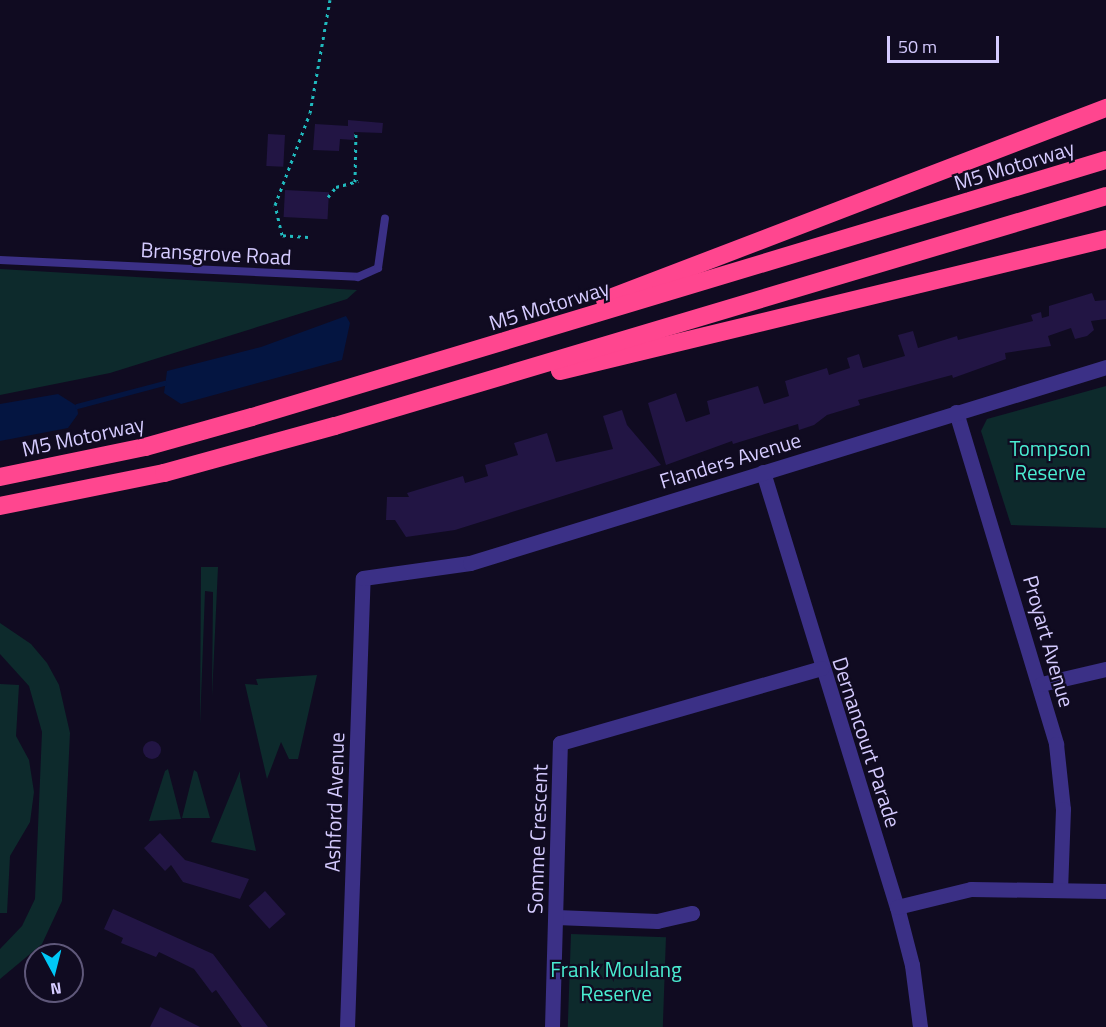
<!DOCTYPE html>
<style>
body{margin:0}
#map{position:relative;width:1106px;height:1027px;overflow:hidden;background:#100b21;font-family:"Titillium Web",sans-serif}
div>[style]{position:absolute}
.green>*{inset:0;background:#0d2a2c;transform-origin:0 0}
.water>*{inset:0;background:#041541}
.stream>*{height:4.5px;margin:-2.25px;padding:0 2.25px;transform-origin:2.25px;border-radius:2.25px;background:#041541}
.building>*{inset:0;background:#221544;transform-origin:0 0}
.round{border-radius:50%}
.path>*{height:3px;margin-top:-1.5px;transform-origin:0;background:repeating-linear-gradient(90deg,#20babe 0 3px,transparent 0 7.5px)}
.service>*{height:8px;margin:-4px;padding:0 4px;transform-origin:4px;border-radius:4px;background:#3b3086}
.minor>*{height:15px;margin:-7.5px;padding:0 7.5px;transform-origin:7.5px;border-radius:7.5px;background:#3b3086}
.motorway>*{height:18px;margin:-9px;padding:0 9px;transform-origin:9px;border-radius:9px;background:#ff468f}
span{translate:-50% -50%;white-space:nowrap;text-align:center;line-height:1.15;-webkit-text-stroke:4.5px #100b21;paint-order:stroke}
.street-label{font-size:21px;color:#d5cbff}
.park-label{font-size:21px;color:#4aecd1}
.north{position:absolute;left:24px;top:943px;width:60px;height:60px;box-sizing:border-box;background:#100b21;border:2px solid #5f587a;border-radius:50%;rotate:173deg;font-size:16px;font-weight:700;line-height:24px;text-align:center;color:#d5cbff}
.north::after{content:'';display:block;margin:auto;width:21px;height:27px;background:#00c8f6;clip-path:polygon(50% 0,100% 100%,50% 72%,0 100%)}
.scale{position:absolute;left:887px;top:36px;width:112px;height:27px;box-sizing:border-box;border:3px solid #d5cbff;border-top:0;padding-left:8px;font-size:18px;line-height:21px;white-space:nowrap;color:#d5cbff;-webkit-text-stroke:4px #100b21;paint-order:stroke}
</style>
<div id="map">
<div class="green">
<div style="clip-path:polygon(0 269px,357px 290px,347px 299px,110px 373px,0 395px)"></div>
<div style="clip-path:polygon(1106px 386px,1106px 528px,1011px 525px,981px 431px,987px 419px)"></div>
<div style="clip-path:polygon(201px 567px,218px 567px,212px 697px,213px 592px,205px 591px,200px 725px)"></div>
<div style="clip-path:polygon(0 623px,31px 644px,47px 663px,59px 685px,70px 733px,62px 901px,42px 944px,0 979px,0 949px,22px 926px,35px 899px,42px 732px,29px 686px,0 654px)"></div>
<div style="clip-path:polygon(317px 675px,298px 759px,289px 759px,281px 742px,267px 779px,245px 684px,258px 685px,256px 679px)"></div>
<div style="clip-path:polygon(0 684px,19px 685px,16px 736px,29px 760px,34px 792px,30px 822px,10px 856px,7px 913px,0 913px)"></div>
<div style="clip-path:polygon(168px 769px,181px 819px,149px 821px,165px 771px)"></div>
<div style="clip-path:polygon(194px 770px,197px 772px,210px 818px,182px 818px)"></div>
<div style="clip-path:polygon(240px 771px,240px 777px,256px 851px,211px 842px)"></div>
<div style="left:571px;top:934px;width:95px;height:93px;rotate:2deg"></div>
</div>
<div class="water">
<div style="clip-path:polygon(346px 316px,350px 323px,342px 360px,181px 404px,164px 393px,167px 371px,261px 347px)"></div>
<div style="clip-path:polygon(58px 394px,77px 406px,78px 414px,68px 428px,0 441px,0 404px)"></div>
</div>
<div class="stream">
<div style="left:77px;top:406px;width:90px;rotate:-14.8deg"></div>
</div>
<div class="building">
<div style="clip-path:polygon(348px 120px,383px 123px,382px 133px,354px 132px,354px 140px,340px 139px,339px 151px,313px 150px,315px 124px,348px 126px)"></div>
<div style="left:268px;top:134px;width:17px;height:32px;rotate:3deg"></div>
<div style="left:285px;top:190px;width:44px;height:27px;rotate:3deg"></div>
<div style="clip-path:polygon(1092px 293px,1095px 301px,1106px 300px,1106px 319px,1091px 321px,1094px 330px,1087px 336px,1075px 339px,1071px 328px,1048px 336px,1051px 346px,1005px 353px,1006px 359px,953px 378px,952px 375px,858px 400px,860px 405px,827px 415px,814px 425px,799px 430px,798px 424px,733px 444px,732px 441px,666px 465px,648px 403px,676px 393px,686px 422px,710px 414px,707px 401px,758px 386px,764px 404px,789px 396px,785px 381px,827px 368px,829px 375px,850px 368px,847px 358px,859px 354px,863px 368px,905px 356px,898px 335px,913px 331px,918px 348px,957px 336px,958px 340px,1033px 321px,1031px 315px,1041px 312px,1042px 318px,1049px 316px,1049px 306px)"></div>
<div style="clip-path:polygon(622px 410px,627px 425px,661px 465px,455px 530px,406px 537px,395px 520px,386px 520px,387px 497px,409px 497px,407px 493px,463px 476px,465px 483px,488px 476px,485px 465px,518px 455px,514px 443px,547px 433px,556px 462px,613px 449px,603px 416px)"></div>
<div class="round" style="left:143px;top:741px;width:18px;height:18px"></div>
<div style="clip-path:polygon(160px 833px,185px 860px,249px 879px,240px 899px,183px 882px,171px 865px,165px 871px,144px 848px)"></div>
<div style="left:265px;top:891px;width:31px;height:22px;rotate:48deg"></div>
<div style="clip-path:polygon(113px 909px,213px 954px,268px 1027px,242px 1027px,216px 990px,212px 993px,194px 969px,159px 952px,156px 957px,121px 943px,123px 938px,104px 929px)"></div>
<div style="clip-path:polygon(160px 1007px,200px 1027px,150px 1027px)"></div>
</div>
<div class="path">
<div style="left:355px;top:182px;width:50px;rotate:-88.9deg"></div>
<div style="left:328px;top:197px;width:13px;rotate:-51deg"></div>
<div style="left:336px;top:187px;width:23px;rotate:-15deg"></div>
<div style="left:308px;top:237px;width:26px;rotate:-176deg"></div>
<div style="left:282px;top:235px;width:31px;rotate:-103deg"></div>
<div style="left:275px;top:205px;width:98px;rotate:-69.2deg"></div>
<div style="left:310px;top:113px;width:115px;rotate:-80deg"></div>
</div>
<div class="service">
<div style="left:0;top:260px;width:358px;rotate:2.7deg"></div>
<div style="left:358px;top:277px;width:22px;rotate:-24deg"></div>
<div style="left:378px;top:268px;width:50px;rotate:-82deg"></div>
</div>
<div class="minor">
<div style="left:956px;top:412px;width:347px;rotate:73.2deg"></div>
<div style="left:1056px;top:744px;width:65px;rotate:83.9deg"></div>
<div style="left:1063px;top:809px;width:80px;rotate:92.1deg"></div>
<div style="left:763px;top:472px;width:455px;rotate:72.9deg"></div>
<div style="left:897px;top:907px;width:60px;rotate:75.5deg"></div>
<div style="left:912px;top:965px;width:63px;rotate:82.6deg"></div>
<div style="left:1041px;top:684px;width:67px;rotate:-13deg"></div>
<div style="left:897px;top:907px;width:76px;rotate:-13.7deg"></div>
<div style="left:971px;top:889px;width:135px;rotate:0.8deg"></div>
<div style="left:556px;top:917px;width:101px;rotate:2.3deg"></div>
<div style="left:657px;top:921px;width:36px;rotate:-13deg"></div>
<div style="left:347px;top:1027px;width:449px;rotate:-88deg"></div>
<div style="left:363px;top:578px;width:108px;rotate:-8deg"></div>
<div style="left:470px;top:563px;width:666px;rotate:-17.13deg"></div>
<div style="left:552px;top:1027px;width:284px;rotate:-88.4deg"></div>
<div style="left:560px;top:743px;width:272px;rotate:-16deg"></div>
</div>
<div class="motorway">
<div style="left:605px;top:300px;width:537px;rotate:-20.97deg"></div>
<div style="left:560px;top:371px;width:562px;rotate:-13.59deg"></div>
<div style="left:0;top:477px;width:148px;rotate:-11.7deg"></div>
<div style="left:145px;top:447px;width:111px;rotate:-15.7deg"></div>
<div style="left:252px;top:417px;width:892px;rotate:-16.75deg"></div>
<div style="left:0;top:506px;width:167px;rotate:-11.4deg"></div>
<div style="left:164px;top:473px;width:177px;rotate:-15.4deg"></div>
<div style="left:335px;top:426px;width:805px;rotate:-16.61deg"></div>
</div>
<div class="street-label">
<span style="left:1014px;top:165px;rotate:-17deg">M5 Motorway</span>
<span style="left:216px;top:253px;rotate:3deg">Bransgrove Road</span>
<span style="left:549px;top:305px;rotate:-17deg">M5 Motorway</span>
<span style="left:83px;top:436px;rotate:-12deg">M5 Motorway</span>
<span style="left:730px;top:460px;rotate:-17deg">Flanders Avenue</span>
<span style="left:1049px;top:641px;rotate:74deg">Proyart Avenue</span>
<span style="left:867px;top:742px;rotate:72deg">Dernancourt Parade</span>
<span style="left:334px;top:802px;rotate:-88deg">Ashford Avenue</span>
<span style="left:537px;top:839px;rotate:-88deg">Somme Crescent</span>
</div>
<div class="park-label">
<span style="left:1050px;top:460px">Tompson<br>Reserve</span>
<span style="left:616px;top:981px">Frank Moulang<br>Reserve</span>
</div>
<div class="north">N</div>
<div class="scale">50 m</div>
</div>
